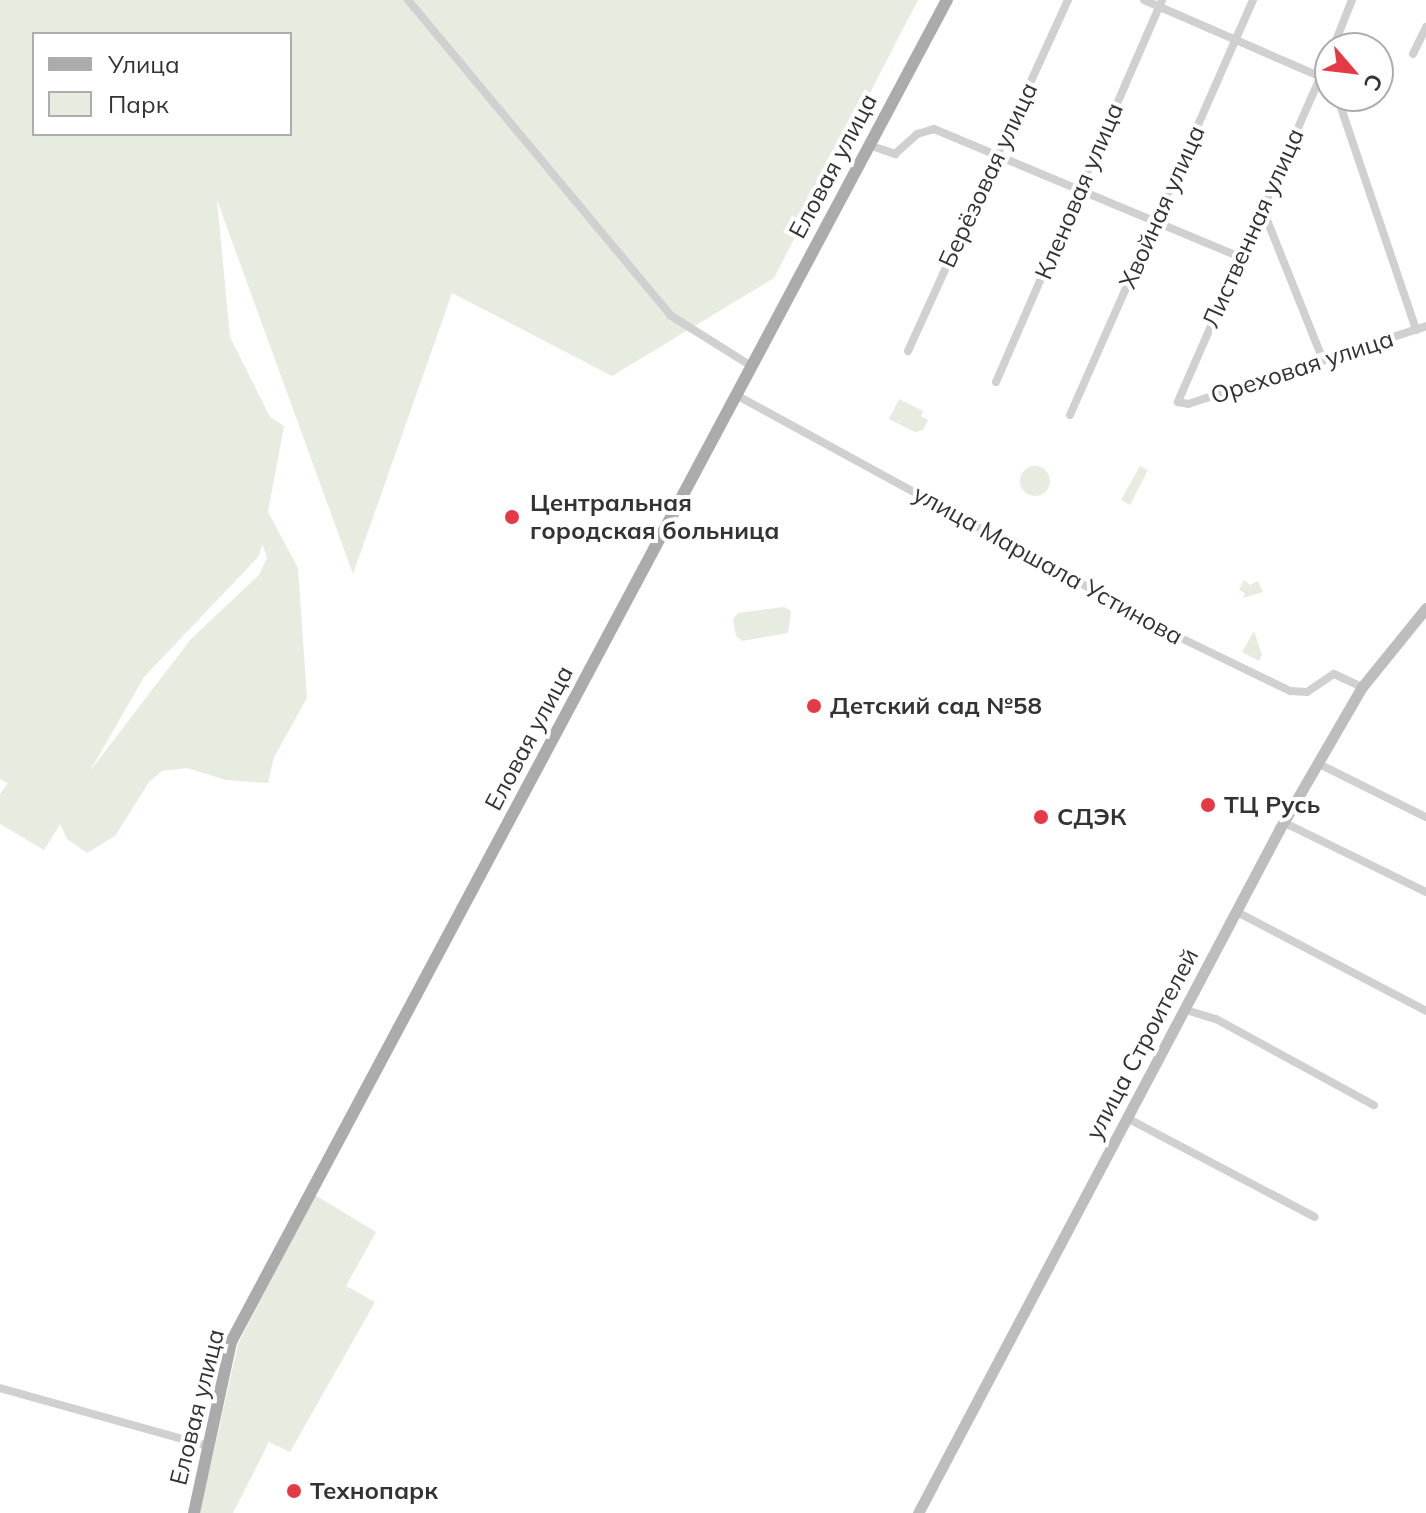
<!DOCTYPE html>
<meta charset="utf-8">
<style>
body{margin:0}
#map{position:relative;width:1426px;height:1513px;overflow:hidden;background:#fff;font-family:Mulish,sans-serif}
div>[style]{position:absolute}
.green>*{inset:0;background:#e6ecdf}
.round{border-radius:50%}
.street>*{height:8px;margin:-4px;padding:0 4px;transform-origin:4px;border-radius:4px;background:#d0d0d0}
.secondary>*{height:11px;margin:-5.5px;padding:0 5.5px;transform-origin:5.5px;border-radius:5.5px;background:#bdbdbd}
.primary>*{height:12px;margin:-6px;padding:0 6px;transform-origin:6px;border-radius:6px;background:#ababab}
.dots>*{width:22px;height:22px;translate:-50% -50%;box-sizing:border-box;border:4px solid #fff;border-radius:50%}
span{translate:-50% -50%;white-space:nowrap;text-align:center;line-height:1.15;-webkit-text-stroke:8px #fff;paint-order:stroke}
.street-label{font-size:24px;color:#333}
.poi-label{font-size:24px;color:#333;font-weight:700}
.left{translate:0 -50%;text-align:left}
.legend{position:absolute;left:32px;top:32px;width:260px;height:104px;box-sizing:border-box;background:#fff;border:2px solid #adadad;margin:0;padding:10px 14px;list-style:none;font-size:24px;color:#333}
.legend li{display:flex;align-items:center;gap:16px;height:40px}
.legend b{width:40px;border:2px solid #adadad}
.north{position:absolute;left:1314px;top:32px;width:80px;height:80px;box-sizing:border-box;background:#fff;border:2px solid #adadad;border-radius:50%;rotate:118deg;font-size:22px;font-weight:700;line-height:32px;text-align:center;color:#333}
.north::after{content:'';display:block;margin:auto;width:28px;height:36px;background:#e63946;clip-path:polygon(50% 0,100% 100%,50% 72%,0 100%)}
</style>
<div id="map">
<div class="green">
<div style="clip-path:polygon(evenodd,0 0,918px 0,774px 278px,612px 376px,452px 293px,353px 574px,217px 200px,230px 337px,270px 417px,284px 426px,268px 512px,298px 568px,307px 698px,274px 757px,268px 783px,226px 780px,187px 768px,162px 771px,149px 782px,115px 836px,87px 853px,67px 839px,60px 824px,44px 850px,0 824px,0 794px,8px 783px,0 779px,0 0,34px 34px,290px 34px,290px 134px,34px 134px,34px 34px,0 0,262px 544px,267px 558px,259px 575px,191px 639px,90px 771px,144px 677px,259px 556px,262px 544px)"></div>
<div style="clip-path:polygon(899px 399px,923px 411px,921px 416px,928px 420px,923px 430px,915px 432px,889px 419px)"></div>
<div style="clip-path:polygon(1140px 466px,1148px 470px,1130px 505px,1121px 500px)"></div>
<div class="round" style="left:1020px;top:466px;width:30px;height:30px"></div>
<div style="clip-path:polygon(1244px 580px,1250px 585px,1258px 581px,1263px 592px,1243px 598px,1245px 593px,1239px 590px)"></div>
<div style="clip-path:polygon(784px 607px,791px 611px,788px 633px,742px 641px,736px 636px,733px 619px,738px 613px)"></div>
<div style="clip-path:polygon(1254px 631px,1262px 655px,1259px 661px,1242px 652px)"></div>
<div style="clip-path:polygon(315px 1195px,376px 1232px,346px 1286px,375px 1302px,290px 1452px,269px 1442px,233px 1513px,200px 1513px,238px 1344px)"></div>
</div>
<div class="street">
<div style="left:408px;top:0;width:410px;rotate:50.2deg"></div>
<div style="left:670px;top:315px;width:98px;rotate:32.1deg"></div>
<div style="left:1144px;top:0;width:203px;rotate:23.5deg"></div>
<div style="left:1333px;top:48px;width:52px;rotate:-68.4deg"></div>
<div style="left:1413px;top:54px;width:30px;rotate:-64deg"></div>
<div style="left:1330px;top:55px;width:379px;rotate:113.7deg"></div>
<div style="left:1178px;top:402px;width:10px;rotate:11deg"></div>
<div style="left:1188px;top:404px;width:250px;rotate:-18.1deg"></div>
<div style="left:1337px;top:96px;width:247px;rotate:71.3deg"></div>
<div style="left:869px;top:145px;width:28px;rotate:19deg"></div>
<div style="left:895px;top:154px;width:30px;rotate:-42deg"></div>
<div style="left:917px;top:134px;width:18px;rotate:-16deg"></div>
<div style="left:934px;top:129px;width:334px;rotate:22.7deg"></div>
<div style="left:1263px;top:210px;width:162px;rotate:68.2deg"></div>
<div style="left:908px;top:351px;width:386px;rotate:-65.5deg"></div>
<div style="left:996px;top:382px;width:417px;rotate:-66.5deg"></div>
<div style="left:738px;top:396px;width:507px;rotate:28.64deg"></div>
<div style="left:1183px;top:639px;width:119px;rotate:25.9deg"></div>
<div style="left:1290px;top:691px;width:17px;rotate:3deg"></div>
<div style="left:1307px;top:692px;width:32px;rotate:-34deg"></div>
<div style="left:1334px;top:674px;width:31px;rotate:25deg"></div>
<div style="left:1070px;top:415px;width:454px;rotate:-66.2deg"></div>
<div style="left:1319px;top:764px;width:119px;rotate:26.4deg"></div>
<div style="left:1283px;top:822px;width:159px;rotate:26.1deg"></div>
<div style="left:1237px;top:912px;width:213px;rotate:27.6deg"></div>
<div style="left:1186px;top:1010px;width:31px;rotate:17deg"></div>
<div style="left:1216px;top:1019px;width:180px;rotate:28.6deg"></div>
<div style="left:1127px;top:1118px;width:212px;rotate:27.8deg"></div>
<div style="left:0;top:1388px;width:216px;rotate:15.6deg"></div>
</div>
<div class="secondary">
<div style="left:918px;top:1513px;width:773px;rotate:-62.14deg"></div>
<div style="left:1279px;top:830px;width:165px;rotate:-59.9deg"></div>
<div style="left:1362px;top:687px;width:102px;rotate:-51deg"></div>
</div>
<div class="primary">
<div style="left:194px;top:1513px;width:175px;rotate:-77.8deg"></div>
<div style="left:231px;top:1342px;width:1521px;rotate:-61.92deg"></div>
</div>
<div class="dots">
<div style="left:512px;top:517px;background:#e63946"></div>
<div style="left:814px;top:706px;background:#e63946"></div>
<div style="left:1208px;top:805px;background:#e63946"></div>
<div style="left:1041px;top:817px;background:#e63946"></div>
<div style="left:294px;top:1491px;background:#e63946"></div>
</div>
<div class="street-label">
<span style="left:833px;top:166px;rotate:-62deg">Еловая улица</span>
<span style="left:988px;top:175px;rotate:-65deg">Берёзовая улица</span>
<span style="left:1079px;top:191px;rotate:-67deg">Кленовая улица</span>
<span style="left:1162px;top:207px;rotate:-66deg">Хвойная улица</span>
<span style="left:1253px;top:228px;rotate:-66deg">Лиственная улица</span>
<span style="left:1302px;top:367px;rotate:-18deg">Ореховая улица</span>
<span style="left:1048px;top:565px;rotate:29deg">улица Маршала Устинова</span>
<span style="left:529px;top:738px;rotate:-62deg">Еловая улица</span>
<span style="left:1142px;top:1044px;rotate:-62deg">улица Строителей</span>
<span style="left:197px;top:1407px;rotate:-76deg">Еловая улица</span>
</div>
<div class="poi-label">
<span class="left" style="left:530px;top:517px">Центральная<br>городская больница</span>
<span class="left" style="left:830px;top:706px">Детский сад №58</span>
<span class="left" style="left:1224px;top:805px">ТЦ Русь</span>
<span class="left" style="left:1057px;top:817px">СДЭК</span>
<span class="left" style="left:310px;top:1491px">Технопарк</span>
</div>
<ul class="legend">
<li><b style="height:10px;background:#ababab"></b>Улица</li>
<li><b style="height:22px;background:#e6ecdf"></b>Парк</li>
</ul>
<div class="north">С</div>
</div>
